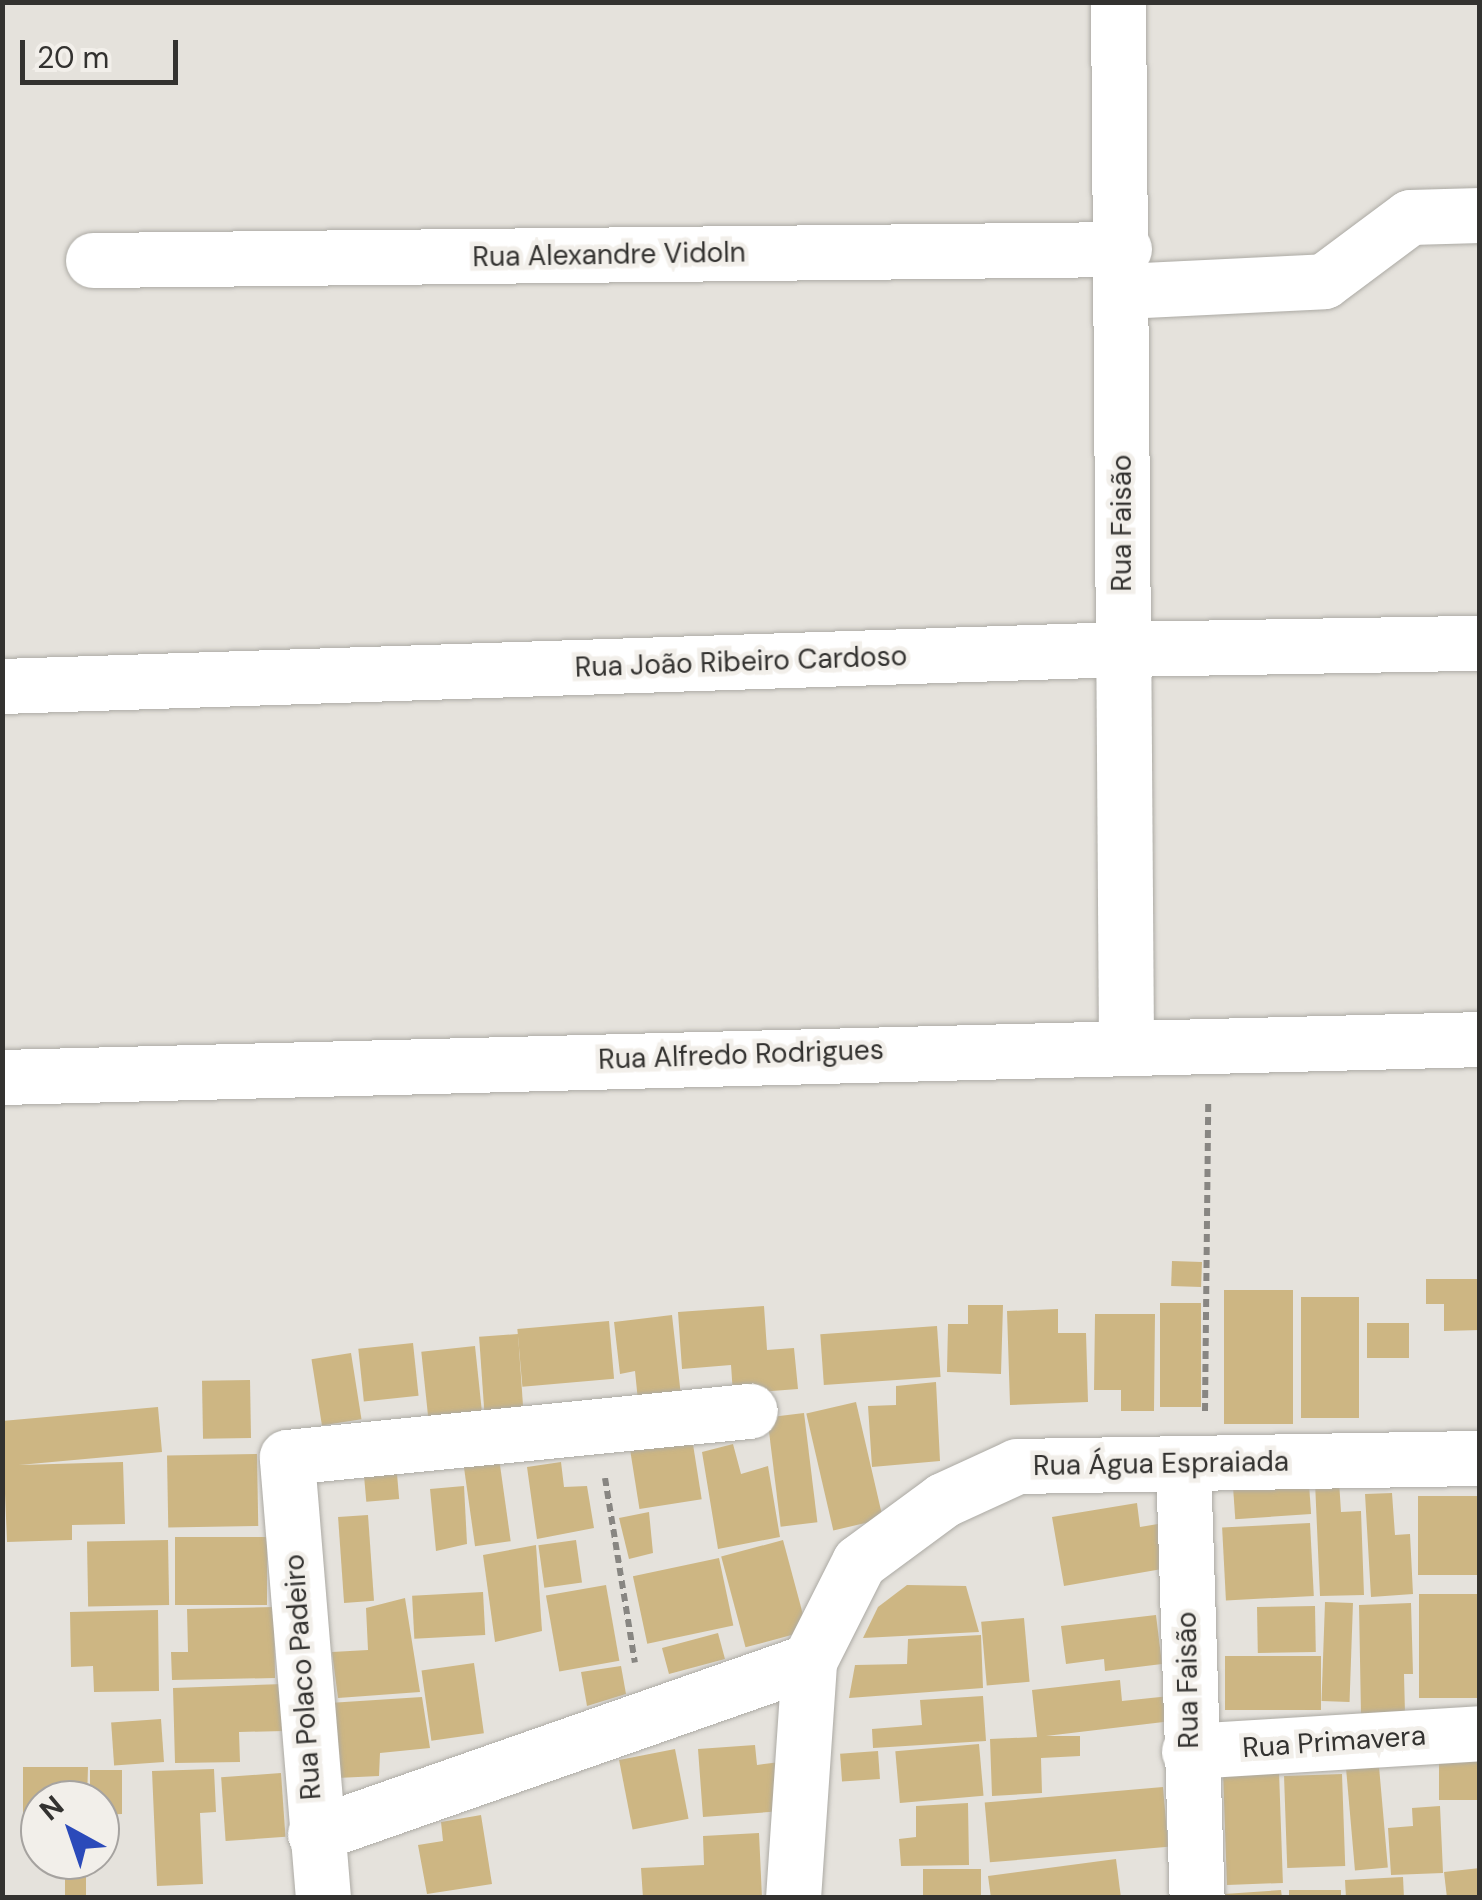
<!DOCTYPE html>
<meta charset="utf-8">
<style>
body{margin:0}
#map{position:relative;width:1482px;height:1900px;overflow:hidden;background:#e5e2dc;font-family:"DM Sans",sans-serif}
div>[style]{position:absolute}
.building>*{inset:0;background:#cdb683;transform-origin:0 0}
.path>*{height:6px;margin-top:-3px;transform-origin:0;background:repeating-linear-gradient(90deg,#888682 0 8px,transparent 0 13px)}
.roads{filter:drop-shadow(0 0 2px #acaaa4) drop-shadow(0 0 2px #acaaa4)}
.minor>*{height:55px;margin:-27.5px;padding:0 27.5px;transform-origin:27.5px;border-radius:27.5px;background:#fff}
.tertiary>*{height:55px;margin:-27.5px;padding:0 27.5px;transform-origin:27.5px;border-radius:27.5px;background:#fff}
span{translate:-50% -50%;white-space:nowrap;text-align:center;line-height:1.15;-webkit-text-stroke:9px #f2efea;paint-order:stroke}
.street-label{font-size:28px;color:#333230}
.frame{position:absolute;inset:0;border:5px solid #333230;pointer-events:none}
.north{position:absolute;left:20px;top:1780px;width:100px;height:100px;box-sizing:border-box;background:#f2efea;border:2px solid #a6a3a0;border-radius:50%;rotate:320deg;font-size:28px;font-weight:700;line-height:40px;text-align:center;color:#333230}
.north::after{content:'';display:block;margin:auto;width:35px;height:45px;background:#2b4aba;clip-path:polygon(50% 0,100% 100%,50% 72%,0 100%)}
.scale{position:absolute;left:20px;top:40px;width:158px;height:45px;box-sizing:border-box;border:5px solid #333230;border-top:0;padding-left:12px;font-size:30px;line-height:35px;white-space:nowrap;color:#333230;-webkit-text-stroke:8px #f2efea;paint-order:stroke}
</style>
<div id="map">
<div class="building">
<div style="left:1172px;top:1261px;width:30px;height:25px;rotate:2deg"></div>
<div style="clip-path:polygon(1426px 1279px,1480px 1279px,1480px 1330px,1444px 1331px,1444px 1304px,1426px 1304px)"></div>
<div style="left:1224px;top:1290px;width:69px;height:134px"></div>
<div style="left:1301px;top:1297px;width:58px;height:121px"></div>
<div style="left:1201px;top:1303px;width:104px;height:41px;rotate:90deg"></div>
<div style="clip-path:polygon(968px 1305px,1003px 1305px,1001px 1374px,947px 1372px,948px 1324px,968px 1324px)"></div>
<div style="clip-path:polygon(764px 1306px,767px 1350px,794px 1348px,798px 1389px,733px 1394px,731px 1365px,682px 1369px,678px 1312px)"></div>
<div style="clip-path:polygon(1058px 1309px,1058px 1333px,1086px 1333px,1088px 1402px,1010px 1405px,1007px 1311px)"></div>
<div style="clip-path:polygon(1095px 1314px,1155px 1314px,1154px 1411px,1121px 1411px,1121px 1390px,1094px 1390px)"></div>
<div style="clip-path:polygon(672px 1315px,681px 1396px,638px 1401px,635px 1371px,620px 1374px,614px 1322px)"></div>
<div style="left:609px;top:1321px;width:58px;height:92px;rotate:85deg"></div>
<div style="left:1409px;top:1323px;width:35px;height:42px;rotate:90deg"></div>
<div style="left:937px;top:1326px;width:51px;height:117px;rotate:86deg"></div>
<div style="left:518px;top:1334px;width:78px;height:39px;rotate:86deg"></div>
<div style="left:413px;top:1343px;width:53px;height:55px;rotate:84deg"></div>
<div style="left:475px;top:1346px;width:73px;height:54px;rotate:84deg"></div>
<div style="left:351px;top:1353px;width:67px;height:40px;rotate:81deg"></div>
<div style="left:250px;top:1380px;width:58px;height:48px;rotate:89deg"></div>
<div style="clip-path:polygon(936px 1382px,940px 1461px,872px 1467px,868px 1406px,896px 1405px,896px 1386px)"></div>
<div style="left:856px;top:1402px;width:120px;height:51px;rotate:77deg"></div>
<div style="clip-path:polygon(158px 1407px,162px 1452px,19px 1465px,123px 1462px,125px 1524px,72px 1525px,72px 1540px,7px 1542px,2px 1421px)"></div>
<div style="left:804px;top:1413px;width:110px;height:37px;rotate:83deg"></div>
<div style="left:692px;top:1438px;width:62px;height:63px;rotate:81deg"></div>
<div style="clip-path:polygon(733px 1444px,741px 1474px,768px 1466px,780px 1537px,718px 1549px,702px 1452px)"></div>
<div style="left:257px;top:1454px;width:72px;height:90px;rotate:89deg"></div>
<div style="left:499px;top:1458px;width:84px;height:36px;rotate:82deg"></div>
<div style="clip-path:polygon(561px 1462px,564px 1487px,587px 1486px,594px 1528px,537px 1539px,527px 1467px)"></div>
<div style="left:397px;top:1474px;width:25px;height:33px;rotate:85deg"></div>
<div style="clip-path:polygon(1339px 1481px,1341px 1512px,1361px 1511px,1364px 1595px,1320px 1596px,1315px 1482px)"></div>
<div style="left:1309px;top:1484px;width:30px;height:76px;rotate:86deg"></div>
<div style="clip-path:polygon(464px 1486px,467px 1544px,436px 1551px,430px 1489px)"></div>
<div style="clip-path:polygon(1392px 1493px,1395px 1535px,1410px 1534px,1413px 1594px,1371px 1597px,1365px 1494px)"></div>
<div style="left:1480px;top:1496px;width:79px;height:62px;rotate:90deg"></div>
<div style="clip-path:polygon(1137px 1503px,1140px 1527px,1158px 1524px,1162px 1569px,1064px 1586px,1052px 1517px)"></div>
<div style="clip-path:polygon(649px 1512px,653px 1553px,629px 1559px,619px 1518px)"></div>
<div style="left:368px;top:1515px;width:86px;height:30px;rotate:86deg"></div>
<div style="left:1310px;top:1523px;width:73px;height:88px;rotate:87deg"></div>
<div style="left:175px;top:1537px;width:92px;height:68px"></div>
<div style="left:168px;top:1540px;width:65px;height:81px;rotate:89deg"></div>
<div style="left:576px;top:1540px;width:43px;height:38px;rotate:82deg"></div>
<div style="left:783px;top:1540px;width:94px;height:64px;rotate:75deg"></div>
<div style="clip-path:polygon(536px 1545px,542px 1631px,495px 1642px,483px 1555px)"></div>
<div style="left:719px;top:1558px;width:69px;height:88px;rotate:78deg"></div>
<div style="left:606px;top:1585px;width:77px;height:61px;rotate:80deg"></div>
<div style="clip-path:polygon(907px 1585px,966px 1586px,979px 1632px,863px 1638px,878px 1607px)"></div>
<div style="left:483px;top:1592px;width:43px;height:71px;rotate:87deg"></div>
<div style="left:1480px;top:1594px;width:104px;height:61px;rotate:90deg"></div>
<div style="clip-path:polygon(405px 1598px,420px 1692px,338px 1698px,332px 1652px,368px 1650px,366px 1608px)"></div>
<div style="left:1325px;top:1602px;width:28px;height:99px;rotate:2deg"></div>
<div style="clip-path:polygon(1411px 1603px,1413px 1674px,1404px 1674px,1405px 1714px,1361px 1715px,1359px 1605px)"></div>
<div style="left:1315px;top:1606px;width:46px;height:58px;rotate:89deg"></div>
<div style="clip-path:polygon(274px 1607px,275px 1678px,172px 1680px,171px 1652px,188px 1652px,187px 1609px)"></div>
<div style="clip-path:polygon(158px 1610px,159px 1691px,94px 1692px,93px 1666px,71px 1667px,70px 1612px)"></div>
<div style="clip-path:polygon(1156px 1615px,1162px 1664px,1105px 1671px,1104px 1659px,1066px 1664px,1061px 1626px)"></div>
<div style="left:1024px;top:1618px;width:64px;height:43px;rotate:85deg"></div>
<div style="left:718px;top:1633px;width:27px;height:58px;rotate:75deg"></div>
<div style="clip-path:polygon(981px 1635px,983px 1688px,849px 1698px,855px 1665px,907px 1664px,908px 1639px)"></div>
<div style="left:1225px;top:1656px;width:96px;height:54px"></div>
<div style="left:474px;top:1663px;width:71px;height:53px;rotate:82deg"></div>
<div style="clip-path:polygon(621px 1666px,626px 1694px,587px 1706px,581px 1672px)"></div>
<div style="clip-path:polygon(1120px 1680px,1122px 1701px,1170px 1696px,1172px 1721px,1046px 1736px,1080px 1736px,1080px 1756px,1041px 1758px,1042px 1793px,992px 1796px,990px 1739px,1037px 1737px,1032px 1690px)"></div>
<div style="clip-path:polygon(283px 1684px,284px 1731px,239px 1732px,240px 1762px,175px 1763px,173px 1688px)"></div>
<div style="clip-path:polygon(983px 1696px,986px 1741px,873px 1748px,872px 1729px,922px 1725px,920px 1700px)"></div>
<div style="clip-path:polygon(422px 1697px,430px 1748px,380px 1753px,379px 1776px,337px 1778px,329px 1703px)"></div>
<div style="left:161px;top:1719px;width:43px;height:50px;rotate:86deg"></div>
<div style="left:979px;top:1744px;width:52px;height:84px;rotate:85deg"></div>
<div style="clip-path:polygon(755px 1745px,757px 1765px,780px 1762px,783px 1811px,703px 1817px,698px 1749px)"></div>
<div style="left:1480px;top:1746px;width:54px;height:41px;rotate:90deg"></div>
<div style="left:675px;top:1749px;width:71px;height:57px;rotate:79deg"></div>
<div style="left:878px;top:1751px;width:28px;height:38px;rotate:86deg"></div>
<div style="left:1378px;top:1755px;width:113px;height:33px;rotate:85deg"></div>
<div style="clip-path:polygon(23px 1767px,88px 1767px,87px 1800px,40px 1800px,40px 1842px,23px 1842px)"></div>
<div style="clip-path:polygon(214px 1769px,216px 1812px,200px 1813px,203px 1884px,157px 1886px,152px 1771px)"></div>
<div style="clip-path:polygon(90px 1770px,122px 1770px,122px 1814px,100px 1815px,100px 1800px,90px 1800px)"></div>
<div style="left:1279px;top:1771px;width:112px;height:56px;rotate:88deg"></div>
<div style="left:281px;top:1773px;width:64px;height:60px;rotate:86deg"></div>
<div style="left:1342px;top:1774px;width:92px;height:58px;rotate:88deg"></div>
<div style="left:1163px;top:1787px;width:60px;height:179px;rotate:85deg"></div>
<div style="clip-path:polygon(968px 1803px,969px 1865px,901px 1866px,899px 1839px,916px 1837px,916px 1806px)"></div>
<div style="clip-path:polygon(1440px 1806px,1443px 1873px,1391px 1875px,1388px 1828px,1413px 1826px,1412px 1808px)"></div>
<div style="clip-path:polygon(481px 1815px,492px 1884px,427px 1894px,418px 1845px,443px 1841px,441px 1822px)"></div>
<div style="clip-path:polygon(759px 1833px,762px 1898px,643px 1898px,641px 1868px,704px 1865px,703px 1836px)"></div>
<div style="clip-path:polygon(1116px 1859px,1121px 1898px,991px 1898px,988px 1876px)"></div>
<div style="left:65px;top:1860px;width:21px;height:38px"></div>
<div style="clip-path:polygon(1480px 1868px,1480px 1898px,1447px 1898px,1444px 1872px)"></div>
<div style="left:981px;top:1869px;width:29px;height:58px;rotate:90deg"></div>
<div style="clip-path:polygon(1403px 1877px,1404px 1898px,1346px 1898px,1345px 1880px)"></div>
<div style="clip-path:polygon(1281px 1890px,1282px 1898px,1224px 1898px,1224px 1894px)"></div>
<div style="left:1289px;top:1890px;width:52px;height:8px"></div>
</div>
<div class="path">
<div style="left:1205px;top:1411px;width:312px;rotate:-89.4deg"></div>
<div style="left:605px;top:1478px;width:187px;rotate:80.8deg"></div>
</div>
<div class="roads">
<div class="minor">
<div style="left:93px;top:260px;width:1031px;rotate:-0.61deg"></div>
<div style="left:1123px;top:291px;width:201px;rotate:-2.8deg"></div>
<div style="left:1324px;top:281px;width:107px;rotate:-36.7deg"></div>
<div style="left:1410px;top:217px;width:70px;rotate:-1.6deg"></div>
<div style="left:1126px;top:1043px;width:394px;rotate:-90.4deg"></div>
<div style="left:1123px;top:649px;width:357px;rotate:-1deg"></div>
<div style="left:2px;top:1077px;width:1478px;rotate:-1.47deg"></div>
<div style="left:1183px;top:1463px;width:435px;rotate:88.2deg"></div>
<div style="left:1189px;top:1751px;width:292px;rotate:-3.5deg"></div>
<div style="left:315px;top:1834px;width:523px;rotate:-19.3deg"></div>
<div style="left:323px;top:1898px;width:442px;rotate:-94.7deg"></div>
<div style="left:287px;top:1457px;width:465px;rotate:-5.7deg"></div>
<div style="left:793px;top:1898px;width:238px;rotate:-86.1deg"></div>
<div style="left:809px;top:1661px;width:111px;rotate:-63.2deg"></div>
<div style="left:859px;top:1562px;width:104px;rotate:-36.4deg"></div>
<div style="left:943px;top:1500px;width:81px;rotate:-24.7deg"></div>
<div style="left:1017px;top:1466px;width:463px;rotate:-1deg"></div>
</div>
<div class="tertiary">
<div style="left:2px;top:686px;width:1122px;rotate:-1.89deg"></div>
<div style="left:1123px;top:649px;width:647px;rotate:-90.44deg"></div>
</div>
</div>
<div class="street-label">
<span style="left:609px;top:255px;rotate:-1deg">Rua Alexandre Vidoln</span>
<span style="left:1122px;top:523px;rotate:-90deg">Rua Faisão</span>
<span style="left:741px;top:662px;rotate:-2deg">Rua João Ribeiro Cardoso</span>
<span style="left:741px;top:1055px;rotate:-2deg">Rua Alfredo Rodrigues</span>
<span style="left:1161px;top:1464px;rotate:-1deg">Rua Água Espraiada</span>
<span style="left:303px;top:1677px;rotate:-94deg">Rua Polaco Padeiro</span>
<span style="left:1188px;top:1680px;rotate:-91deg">Rua Faisão</span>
<span style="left:1334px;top:1742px;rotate:-4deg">Rua Primavera</span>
</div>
<div class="frame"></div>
<div class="north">N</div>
<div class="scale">20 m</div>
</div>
